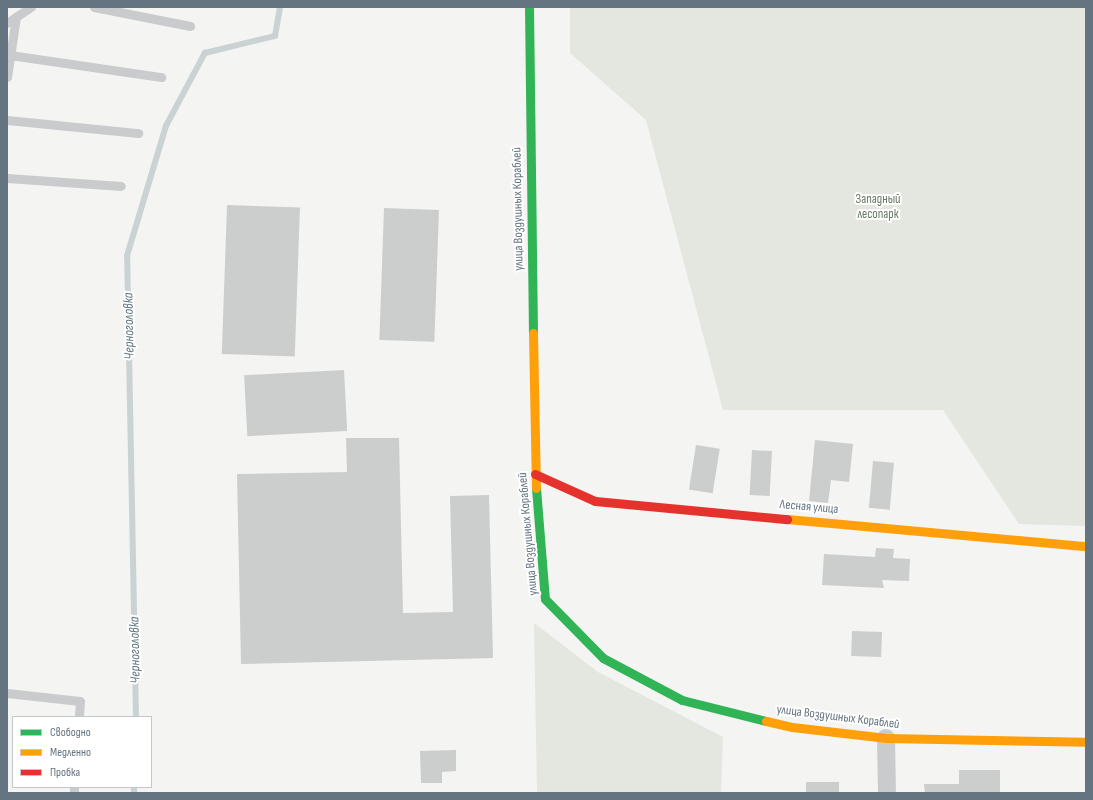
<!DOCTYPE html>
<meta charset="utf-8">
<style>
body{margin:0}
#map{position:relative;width:1093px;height:800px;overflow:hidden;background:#f4f4f2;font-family:"Sofia Sans Condensed",sans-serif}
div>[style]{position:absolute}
.green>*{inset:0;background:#e4e6e0}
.stream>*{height:5.5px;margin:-2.75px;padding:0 2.75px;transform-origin:2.75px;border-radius:2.75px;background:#cad2d4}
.building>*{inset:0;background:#cccdcd;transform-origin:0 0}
.lane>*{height:9px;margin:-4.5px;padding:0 4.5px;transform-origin:4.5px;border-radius:4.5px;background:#cacbcc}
.street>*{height:18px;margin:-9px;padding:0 9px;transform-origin:9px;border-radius:9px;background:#cacbcc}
.fast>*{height:9px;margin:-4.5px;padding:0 4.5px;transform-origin:4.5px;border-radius:4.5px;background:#30b455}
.slow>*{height:9px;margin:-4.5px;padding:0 4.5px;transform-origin:4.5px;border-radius:4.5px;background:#ff9f0a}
.jam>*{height:9px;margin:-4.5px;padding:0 4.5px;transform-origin:4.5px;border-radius:4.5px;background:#e5322d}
span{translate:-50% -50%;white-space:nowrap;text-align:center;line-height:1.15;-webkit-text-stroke:4px #fff;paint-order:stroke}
.park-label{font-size:13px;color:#677963}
.street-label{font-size:13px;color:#657481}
.water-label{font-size:14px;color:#60767f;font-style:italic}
.frame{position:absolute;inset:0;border:8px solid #657481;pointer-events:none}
.legend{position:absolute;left:12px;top:716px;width:140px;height:72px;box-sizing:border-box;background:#fff;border:1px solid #c1c7cd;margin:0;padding:5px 7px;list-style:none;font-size:12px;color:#657481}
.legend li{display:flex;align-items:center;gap:8px;height:20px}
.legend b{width:20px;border:1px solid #c1c7cd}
</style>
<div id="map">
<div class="green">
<div style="clip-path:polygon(570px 7px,1086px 7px,1086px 526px,1019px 524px,943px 410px,723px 410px,646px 120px,570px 53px)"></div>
<div style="clip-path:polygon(534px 623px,598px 672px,723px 737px,721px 793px,537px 793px)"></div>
</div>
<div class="stream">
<div style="left:136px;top:717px;width:461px;rotate:-91.1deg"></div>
<div style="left:127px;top:256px;width:136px;rotate:-73.3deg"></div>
<div style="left:166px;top:126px;width:83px;rotate:-61.9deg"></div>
<div style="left:205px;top:53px;width:72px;rotate:-13.7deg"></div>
<div style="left:275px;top:36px;width:29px;rotate:-80deg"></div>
<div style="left:134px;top:793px;width:6px;rotate:-90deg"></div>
</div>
<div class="building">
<div style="left:227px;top:205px;width:73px;height:149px;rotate:2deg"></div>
<div style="left:384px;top:208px;width:55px;height:132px;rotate:2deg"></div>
<div style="left:344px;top:370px;width:61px;height:100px;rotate:87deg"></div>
<div style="clip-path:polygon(346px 438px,399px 438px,403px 613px,453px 612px,450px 496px,489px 495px,493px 658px,241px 664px,237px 474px,347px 472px)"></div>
<div style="clip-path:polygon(815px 440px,853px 444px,849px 482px,831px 480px,828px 503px,809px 501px)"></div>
<div style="left:696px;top:445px;width:24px;height:45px;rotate:9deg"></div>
<div style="left:752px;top:450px;width:20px;height:45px;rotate:3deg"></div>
<div style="left:873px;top:461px;width:21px;height:47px;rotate:5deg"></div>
<div style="clip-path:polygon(876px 548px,894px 549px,893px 558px,910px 559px,909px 581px,882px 580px,884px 588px,822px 585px,824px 554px,875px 557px)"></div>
<div style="left:852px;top:631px;width:30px;height:25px;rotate:2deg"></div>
<div style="clip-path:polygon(456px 750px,456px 771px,442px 772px,442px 783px,421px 783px,420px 751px)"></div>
<div style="clip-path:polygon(959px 770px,1000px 770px,1000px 793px,925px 793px,924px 784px,959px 784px)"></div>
<div style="left:806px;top:782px;width:33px;height:11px"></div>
</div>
<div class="lane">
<div style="left:94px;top:7px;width:98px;rotate:11.2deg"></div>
<div style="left:7px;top:23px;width:29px;rotate:-34deg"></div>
<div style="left:10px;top:55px;width:153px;rotate:8.3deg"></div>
<div style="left:7px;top:77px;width:61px;rotate:-81.5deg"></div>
<div style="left:7px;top:120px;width:132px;rotate:5.7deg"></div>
<div style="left:7px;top:178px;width:114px;rotate:4deg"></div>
<div style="left:7px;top:693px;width:73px;rotate:6.3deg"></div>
<div style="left:80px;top:701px;width:16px;rotate:94deg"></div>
<div style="left:74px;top:793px;width:6px;rotate:-90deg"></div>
</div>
<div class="street">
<div style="left:886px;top:738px;width:55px;rotate:89deg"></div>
</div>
<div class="fast">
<div style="left:529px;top:7px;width:326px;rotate:89.3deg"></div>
<div style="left:536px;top:488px;width:111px;rotate:85.4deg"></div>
<div style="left:545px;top:599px;width:83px;rotate:45.5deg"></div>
<div style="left:603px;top:658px;width:89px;rotate:28deg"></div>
<div style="left:682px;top:700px;width:87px;rotate:14deg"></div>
</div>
<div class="slow">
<div style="left:533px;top:333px;width:155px;rotate:88.9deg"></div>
<div style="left:787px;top:519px;width:300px;rotate:5.2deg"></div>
<div style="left:766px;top:721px;width:27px;rotate:13deg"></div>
<div style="left:792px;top:727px;width:95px;rotate:6.7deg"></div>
<div style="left:886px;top:738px;width:200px;rotate:1.1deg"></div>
</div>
<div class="jam">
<div style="left:535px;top:474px;width:66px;rotate:24.2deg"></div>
<div style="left:595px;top:501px;width:193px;rotate:5.4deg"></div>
</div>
<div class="park-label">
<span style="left:878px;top:207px">Западный<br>лесопарк</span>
</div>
<div class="street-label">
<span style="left:518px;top:209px;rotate:-91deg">улица Воздушных Кораблей</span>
<span style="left:809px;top:507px;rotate:5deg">Лесная улица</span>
<span style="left:528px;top:534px;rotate:-95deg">улица Воздушных Кораблей</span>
<span style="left:838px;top:717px;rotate:7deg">улица Воздушных Кораблей</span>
</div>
<div class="water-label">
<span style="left:129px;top:326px;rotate:-91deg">Черноголовка</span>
<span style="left:135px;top:650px;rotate:-91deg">Черноголовка</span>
</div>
<div class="frame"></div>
<ul class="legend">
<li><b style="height:5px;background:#30b455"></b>Свободно</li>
<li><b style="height:5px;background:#ff9f0a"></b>Медленно</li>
<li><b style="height:5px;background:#e5322d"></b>Пробка</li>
</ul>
</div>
